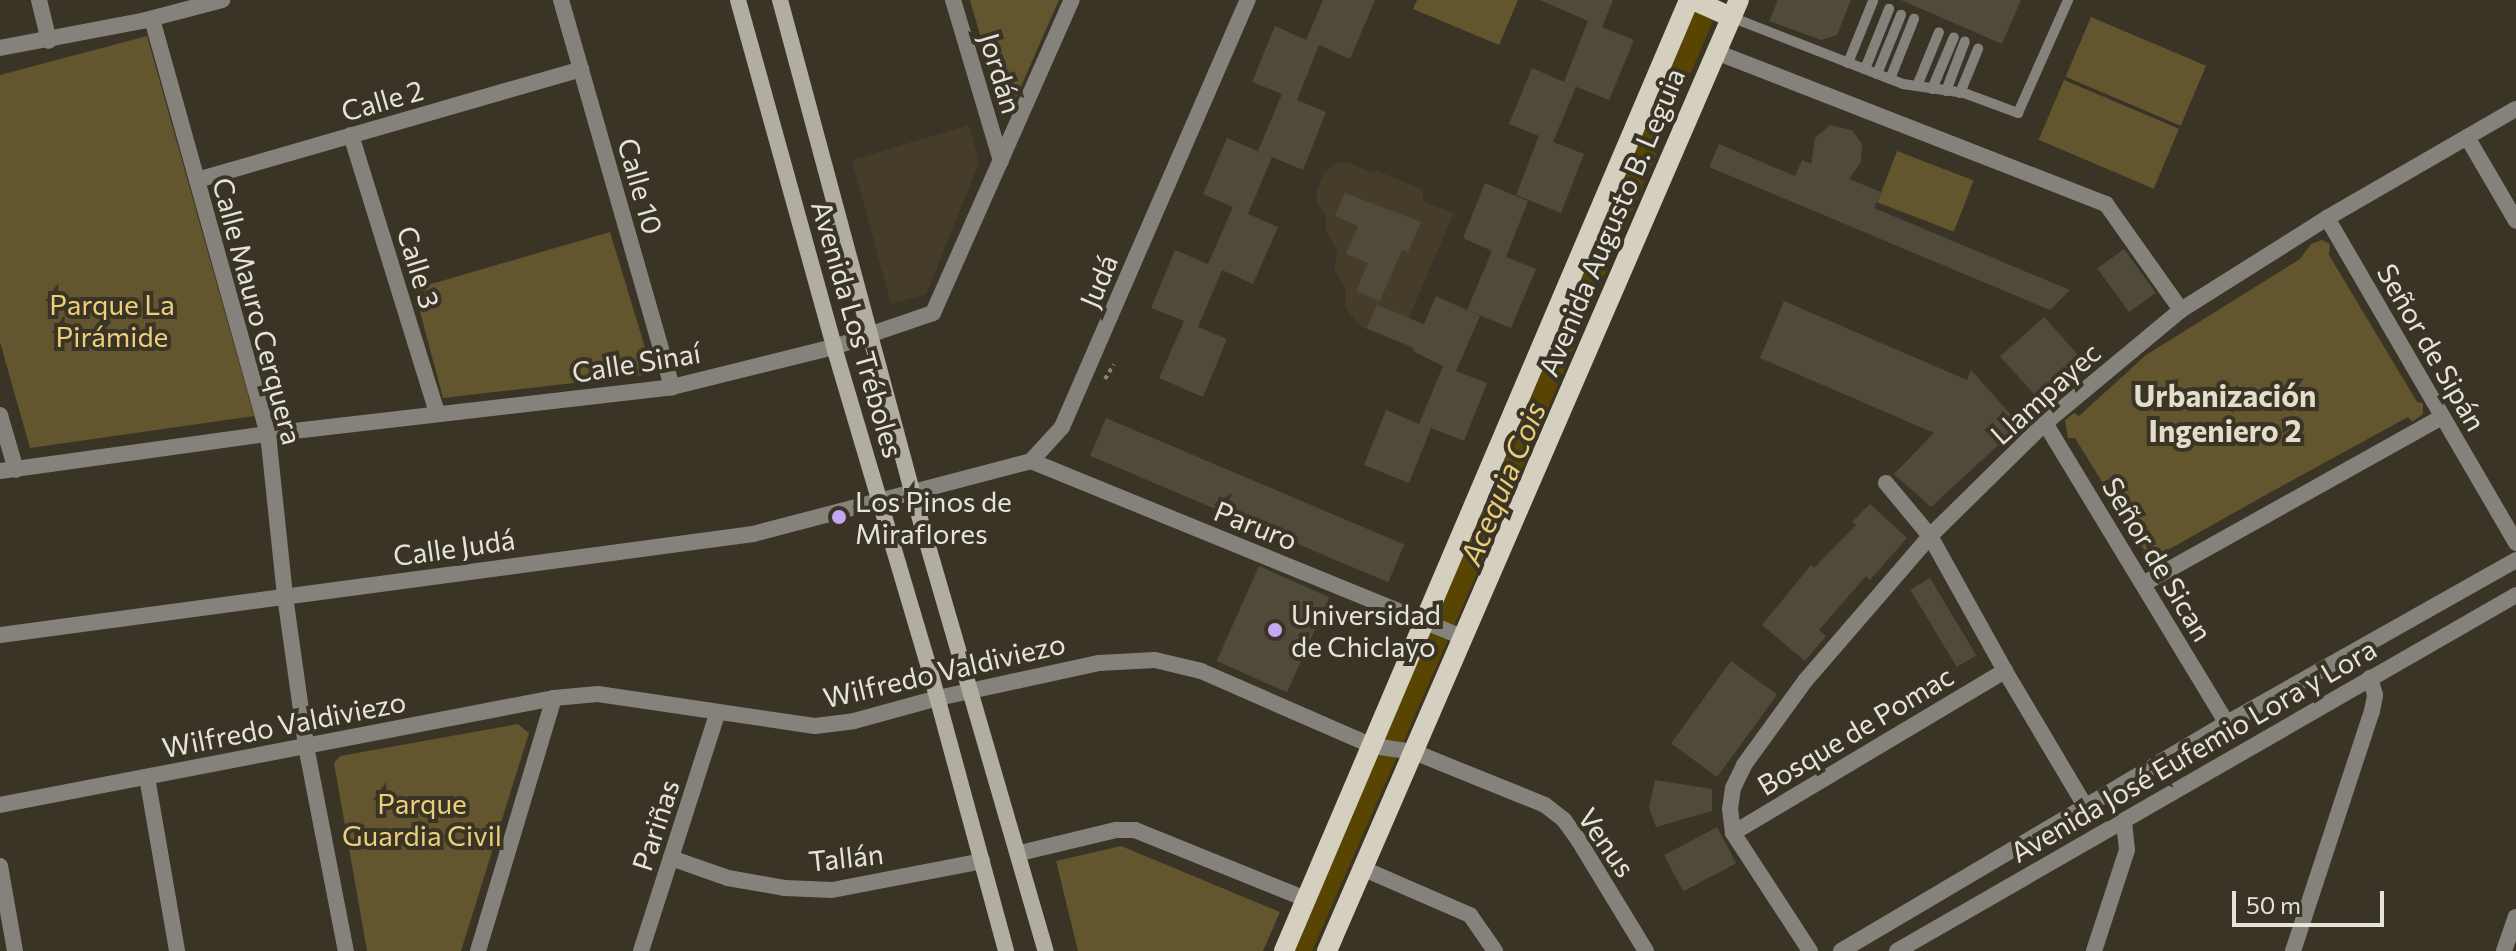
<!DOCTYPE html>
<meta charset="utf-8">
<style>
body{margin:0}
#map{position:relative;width:2516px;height:951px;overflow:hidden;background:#393425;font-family:Commissioner,sans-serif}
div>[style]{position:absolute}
.built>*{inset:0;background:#453d29}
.green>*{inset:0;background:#63552e;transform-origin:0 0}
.canal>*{height:22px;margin:-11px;padding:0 11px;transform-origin:11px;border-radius:11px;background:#584501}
.building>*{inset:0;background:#504a3b;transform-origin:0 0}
.path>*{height:4px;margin-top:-2px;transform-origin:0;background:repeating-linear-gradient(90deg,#888478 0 4px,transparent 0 8px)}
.service>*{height:10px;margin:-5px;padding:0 5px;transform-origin:5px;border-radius:5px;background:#84827a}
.minor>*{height:16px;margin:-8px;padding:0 8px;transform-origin:8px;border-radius:8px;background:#84827a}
.tertiary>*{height:16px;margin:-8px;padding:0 8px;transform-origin:8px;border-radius:8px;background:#84827a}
.secondary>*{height:16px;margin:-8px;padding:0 8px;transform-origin:8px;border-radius:8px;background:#b2ada1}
.primary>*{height:20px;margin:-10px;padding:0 10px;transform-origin:10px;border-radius:10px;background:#d4cfbf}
.dots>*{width:22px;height:22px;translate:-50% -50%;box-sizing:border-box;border:4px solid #393425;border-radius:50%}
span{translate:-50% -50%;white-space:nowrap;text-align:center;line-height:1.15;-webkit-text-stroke:8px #393425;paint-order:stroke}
.street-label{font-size:28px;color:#e6e3da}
.park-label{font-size:28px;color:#edcf79}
.poi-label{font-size:28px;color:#e6e3da}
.left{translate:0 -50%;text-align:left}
.neighbourhood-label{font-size:30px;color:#e3ddca;font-weight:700}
.water-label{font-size:30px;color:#eacb76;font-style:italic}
.scale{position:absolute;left:2232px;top:891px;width:152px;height:36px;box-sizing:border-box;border:4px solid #e6e3da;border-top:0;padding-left:10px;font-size:24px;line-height:28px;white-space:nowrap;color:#e6e3da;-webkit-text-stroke:6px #393425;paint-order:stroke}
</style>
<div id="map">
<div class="built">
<div style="clip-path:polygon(969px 125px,979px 163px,926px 294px,891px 304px,852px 160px)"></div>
<div style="clip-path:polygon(1337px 163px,1350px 163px,1374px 173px,1377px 171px,1421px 189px,1424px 202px,1454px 213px,1398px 342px,1361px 327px,1345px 308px,1346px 290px,1334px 269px,1338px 252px,1326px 232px,1326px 215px,1318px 205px,1316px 193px,1323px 174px)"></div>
</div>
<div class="green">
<div style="clip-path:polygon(970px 0,1059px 0,1015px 100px,1006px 104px,998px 98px)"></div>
<div style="clip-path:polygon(1417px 0,1518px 0,1499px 45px,1413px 9px)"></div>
<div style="left:2091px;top:17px;width:125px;height:65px;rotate:23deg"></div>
<div style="clip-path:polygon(147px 36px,254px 416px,30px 448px,0 342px,0 75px)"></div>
<div style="left:2064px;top:80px;width:125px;height:65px;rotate:23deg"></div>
<div style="left:1897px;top:151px;width:82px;height:55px;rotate:21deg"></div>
<div style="clip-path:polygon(610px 232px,653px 374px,443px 398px,414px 289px)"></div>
<div style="clip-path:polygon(2322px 240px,2330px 244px,2329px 255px,2417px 402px,2423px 403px,2423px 414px,2412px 422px,2408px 417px,2271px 492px,2159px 555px,2159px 566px,2150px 566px,2142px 562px,2141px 559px,2146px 553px,2075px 438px,2068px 438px,2065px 420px,2074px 413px,2079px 416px,2146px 355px,2300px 259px,2311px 244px)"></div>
<div style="clip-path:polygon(518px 724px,529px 733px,461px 951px,367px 951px,334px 763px,340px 756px)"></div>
<div style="clip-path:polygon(1121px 846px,1280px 912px,1263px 951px,1078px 951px,1056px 861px)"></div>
</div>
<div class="canal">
<div style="left:1300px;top:951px;width:439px;rotate:-66.4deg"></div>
<div style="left:1476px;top:549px;width:582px;rotate:-66.92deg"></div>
</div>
<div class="building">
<div style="clip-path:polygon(1323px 0,1375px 0,1350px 59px,1319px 45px,1297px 100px,1326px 112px,1303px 170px,1258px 151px,1282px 94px,1252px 82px,1275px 26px,1306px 40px)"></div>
<div style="clip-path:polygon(1540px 0,1613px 0,1602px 27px,1634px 40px,1609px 100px,1564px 82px,1588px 21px)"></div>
<div style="clip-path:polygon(1778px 0,1851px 0,1837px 35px,1821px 40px,1769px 21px)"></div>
<div style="clip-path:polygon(1901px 0,2021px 0,2002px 44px)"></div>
<div style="clip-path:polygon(1532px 68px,1576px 87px,1553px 142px,1584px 154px,1561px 213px,1516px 195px,1539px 136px,1509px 124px)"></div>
<div style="clip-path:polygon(1830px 125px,1852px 130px,1862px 144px,1861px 162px,1849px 179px,1881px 192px,1874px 208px,2070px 290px,2050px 310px,1709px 167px,1719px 144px,1795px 176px,1802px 160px,1811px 164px,1815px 138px)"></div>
<div style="clip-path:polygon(1227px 138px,1272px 157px,1248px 214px,1278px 227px,1253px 284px,1222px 270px,1198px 327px,1227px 339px,1203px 397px,1159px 378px,1184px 321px,1151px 308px,1175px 250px,1208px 264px,1233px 207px,1203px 194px)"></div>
<div style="clip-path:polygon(1485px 183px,1528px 201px,1506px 257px,1536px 269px,1511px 328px,1467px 310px,1492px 251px,1463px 238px)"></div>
<div style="clip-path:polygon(1345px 193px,1421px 222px,1408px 252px,1402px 250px,1380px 301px,1356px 291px,1368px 263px,1346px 254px,1358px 226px,1335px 216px)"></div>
<div style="left:2124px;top:249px;width:54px;height:33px;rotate:54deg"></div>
<div style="clip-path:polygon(1436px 296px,1480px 316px,1456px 371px,1487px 383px,1464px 441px,1421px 424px,1431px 428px,1409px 483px,1364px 465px,1386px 410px,1419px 424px,1443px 366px,1413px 351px,1414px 348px,1367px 328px,1377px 305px,1424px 324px)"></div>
<div style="clip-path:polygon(1784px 301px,1967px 380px,1971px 370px,2020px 425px,1931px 507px,1894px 474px,1934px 433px,1760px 358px)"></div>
<div style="left:2044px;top:317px;width:60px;height:59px;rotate:48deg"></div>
<div style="left:1106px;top:418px;width:324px;height:41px;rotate:23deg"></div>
<div style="clip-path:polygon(1870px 504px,1907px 538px,1870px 580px,1866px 576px,1819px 630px,1826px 636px,1805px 661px,1762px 625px,1811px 565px,1814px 568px,1856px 525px,1852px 522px)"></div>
<div style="left:1259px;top:566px;width:77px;height:104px;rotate:24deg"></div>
<div style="left:1930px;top:578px;width:90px;height:23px;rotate:59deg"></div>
<div style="left:1731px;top:661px;width:57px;height:102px;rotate:36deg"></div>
<div style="clip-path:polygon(1655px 780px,1712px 789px,1712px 811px,1656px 827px,1649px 808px)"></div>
<div style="left:1717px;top:827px;width:41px;height:60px;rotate:62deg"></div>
</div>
<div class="path">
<div style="left:1105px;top:379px;width:17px;rotate:-59deg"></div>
</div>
<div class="service">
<div style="left:1731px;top:17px;width:185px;rotate:21.3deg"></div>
<div style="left:1903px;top:84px;width:62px;rotate:8.4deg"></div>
<div style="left:1964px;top:93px;width:58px;rotate:20.3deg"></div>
<div style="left:2018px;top:113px;width:124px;rotate:-66.1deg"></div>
<div style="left:1848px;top:63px;width:67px;rotate:-68deg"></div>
<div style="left:1865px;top:69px;width:65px;rotate:-68.2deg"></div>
<div style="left:1877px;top:74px;width:64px;rotate:-67.9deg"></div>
<div style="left:1890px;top:79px;width:65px;rotate:-68.2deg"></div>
<div style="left:1917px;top:86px;width:58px;rotate:-67.8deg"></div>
<div style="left:1932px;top:89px;width:56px;rotate:-67.1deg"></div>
<div style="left:1946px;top:91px;width:53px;rotate:-69.2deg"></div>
<div style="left:1960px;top:93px;width:48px;rotate:-67.8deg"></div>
</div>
<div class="minor">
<div style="left:39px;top:0;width:42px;rotate:76.3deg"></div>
<div style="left:561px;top:0;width:403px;rotate:74deg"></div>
<div style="left:953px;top:0;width:168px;rotate:73.4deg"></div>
<div style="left:152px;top:19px;width:431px;rotate:74.4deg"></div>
<div style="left:268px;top:434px;width:163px;rotate:84deg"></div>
<div style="left:285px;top:596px;width:151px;rotate:82deg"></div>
<div style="left:306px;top:746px;width:209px;rotate:79deg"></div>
<div style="left:0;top:48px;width:145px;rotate:-10.8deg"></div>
<div style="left:142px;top:21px;width:83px;rotate:-14.7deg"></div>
<div style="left:1716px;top:52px;width:419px;rotate:21.3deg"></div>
<div style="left:2106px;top:204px;width:130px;rotate:54.7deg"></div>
<div style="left:351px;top:135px;width:291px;rotate:72.8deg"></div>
<div style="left:2467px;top:137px;width:97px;rotate:59.7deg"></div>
<div style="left:197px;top:180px;width:400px;rotate:-16.1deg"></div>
<div style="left:2327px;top:218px;width:376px;rotate:59.8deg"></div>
<div style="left:0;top:415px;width:57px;rotate:73.8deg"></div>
<div style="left:2045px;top:423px;width:351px;rotate:58.8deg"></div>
<div style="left:1031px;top:461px;width:466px;rotate:22.2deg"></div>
<div style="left:0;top:471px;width:271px;rotate:-7.9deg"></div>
<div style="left:268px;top:434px;width:407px;rotate:-6.6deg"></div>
<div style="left:672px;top:387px;width:167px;rotate:-13.9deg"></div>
<div style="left:834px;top:347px;width:105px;rotate:-19deg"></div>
<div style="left:933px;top:313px;width:342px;rotate:-66.1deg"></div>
<div style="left:1886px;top:483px;width:69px;rotate:50.3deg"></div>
<div style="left:1930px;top:536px;width:154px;rotate:60.9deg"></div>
<div style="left:2005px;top:671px;width:157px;rotate:59.3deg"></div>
<div style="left:2143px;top:584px;width:342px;rotate:-29.2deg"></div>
<div style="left:0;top:635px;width:760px;rotate:-7.64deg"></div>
<div style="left:753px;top:534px;width:287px;rotate:-14.7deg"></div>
<div style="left:1031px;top:461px;width:46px;rotate:-47.6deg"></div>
<div style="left:1062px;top:427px;width:466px;rotate:-66.5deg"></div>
<div style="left:147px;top:777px;width:177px;rotate:80.2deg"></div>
<div style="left:0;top:805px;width:564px;rotate:-10.93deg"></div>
<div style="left:554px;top:698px;width:44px;rotate:-5.2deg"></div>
<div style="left:598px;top:694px;width:219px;rotate:8.4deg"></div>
<div style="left:815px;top:726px;width:39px;rotate:-7deg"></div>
<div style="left:854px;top:721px;width:87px;rotate:-15.3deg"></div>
<div style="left:938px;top:698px;width:165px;rotate:-12.3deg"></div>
<div style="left:1099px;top:663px;width:56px;rotate:-3.1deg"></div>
<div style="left:1155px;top:660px;width:47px;rotate:13.4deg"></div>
<div style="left:1201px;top:671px;width:188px;rotate:23.6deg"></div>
<div style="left:1373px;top:746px;width:41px;rotate:8.3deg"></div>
<div style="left:1414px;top:752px;width:141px;rotate:22deg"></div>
<div style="left:1545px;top:805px;width:24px;rotate:38deg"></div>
<div style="left:1564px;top:820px;width:26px;rotate:54deg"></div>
<div style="left:1579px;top:841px;width:129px;rotate:58.7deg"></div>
<div style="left:1733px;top:833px;width:317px;rotate:-30.8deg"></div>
<div style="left:1020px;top:853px;width:99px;rotate:-13.5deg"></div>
<div style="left:1116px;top:830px;width:19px"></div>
<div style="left:1135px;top:830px;width:184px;rotate:22deg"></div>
<div style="left:671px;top:858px;width:60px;rotate:19.3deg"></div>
<div style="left:728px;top:878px;width:58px;rotate:10deg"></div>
<div style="left:785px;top:888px;width:47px;rotate:2.4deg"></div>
<div style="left:832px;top:890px;width:153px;rotate:-10.9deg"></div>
<div style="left:0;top:866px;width:86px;rotate:80deg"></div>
<div style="left:1364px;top:869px;width:116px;rotate:23.5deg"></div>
<div style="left:1470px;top:915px;width:44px;rotate:55.2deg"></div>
<div style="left:478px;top:951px;width:264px;rotate:-73.3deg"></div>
<div style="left:641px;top:951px;width:249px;rotate:-72.2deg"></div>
<div style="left:1810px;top:951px;width:141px;rotate:-123.1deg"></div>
<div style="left:1733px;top:833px;width:24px;rotate:-97deg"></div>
<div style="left:1730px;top:809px;width:21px;rotate:-82deg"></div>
<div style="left:1733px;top:788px;width:25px;rotate:-64deg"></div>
<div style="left:1744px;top:765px;width:104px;rotate:-54deg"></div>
<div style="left:1805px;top:681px;width:191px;rotate:-49.2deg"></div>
<div style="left:1930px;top:536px;width:161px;rotate:-44.5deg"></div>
<div style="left:2045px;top:423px;width:177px;rotate:-39.7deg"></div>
<div style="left:2181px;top:310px;width:173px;rotate:-32.2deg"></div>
<div style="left:2327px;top:218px;width:218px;rotate:-30deg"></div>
<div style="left:1841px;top:951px;width:448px;rotate:-30.6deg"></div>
<div style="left:2227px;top:723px;width:332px;rotate:-29.4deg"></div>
<div style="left:2094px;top:951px;width:106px;rotate:-71.9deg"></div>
<div style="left:2127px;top:850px;width:29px;rotate:-96deg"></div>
<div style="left:2293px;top:951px;width:253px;rotate:-71.8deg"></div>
<div style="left:2372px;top:711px;width:16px;rotate:-79deg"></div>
<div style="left:2375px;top:695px;width:18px;rotate:-106deg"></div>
<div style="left:2504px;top:951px;width:36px;rotate:-71deg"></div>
</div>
<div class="tertiary">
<div style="left:1897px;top:951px;width:714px;rotate:-29.9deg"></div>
</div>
<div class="secondary">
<div style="left:738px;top:0;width:360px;rotate:74.5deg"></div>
<div style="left:834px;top:347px;width:338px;rotate:73.5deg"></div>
<div style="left:930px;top:671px;width:290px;rotate:74.8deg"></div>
<div style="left:780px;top:0;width:508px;rotate:74.95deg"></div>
<div style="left:912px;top:491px;width:479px;rotate:73.8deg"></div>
</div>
<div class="primary">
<div style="left:1693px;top:0;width:42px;rotate:24.1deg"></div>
<div style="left:1284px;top:951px;width:1034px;rotate:-66.93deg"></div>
<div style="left:1327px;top:951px;width:1036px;rotate:-66.58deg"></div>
</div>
<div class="dots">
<div style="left:839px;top:517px;background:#c3a7f2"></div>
<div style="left:1275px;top:630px;background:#c3a7f2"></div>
</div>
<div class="street-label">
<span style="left:1001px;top:73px;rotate:73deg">Jordán</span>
<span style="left:382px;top:100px;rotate:-16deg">Calle 2</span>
<span style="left:641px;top:186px;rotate:74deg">Calle 10</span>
<span style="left:1611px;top:222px;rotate:-67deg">Avenida Augusto B. Leguia</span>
<span style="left:419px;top:267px;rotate:73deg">Calle 3</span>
<span style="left:1098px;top:281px;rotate:-67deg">Judá</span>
<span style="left:258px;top:311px;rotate:75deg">Calle Mauro Cerquera</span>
<span style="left:858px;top:329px;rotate:74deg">Avenida Los Tréboles</span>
<span style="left:2432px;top:347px;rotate:60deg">Señor de Sipán</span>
<span style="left:636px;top:362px;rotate:-9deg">Calle Sinaí</span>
<span style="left:2045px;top:393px;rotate:-42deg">Llampayec</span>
<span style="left:1256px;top:525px;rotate:22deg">Paruro</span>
<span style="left:454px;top:547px;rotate:-8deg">Calle Judá</span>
<span style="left:2158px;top:559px;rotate:59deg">Señor de Sican</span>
<span style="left:944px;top:670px;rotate:-13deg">Wilfredo Valdiviezo</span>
<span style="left:284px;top:724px;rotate:-11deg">Wilfredo Valdiviezo</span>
<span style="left:1855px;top:730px;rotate:-31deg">Bosque de Pomac</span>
<span style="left:2193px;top:750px;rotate:-30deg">Avenida José Eufemio Lora y Lora</span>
<span style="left:655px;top:825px;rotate:-72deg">Pariñas</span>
<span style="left:1607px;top:842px;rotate:55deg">Venus</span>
<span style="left:846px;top:857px;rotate:-6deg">Tallán</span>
</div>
<div class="park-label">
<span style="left:112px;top:320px">Parque La<br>Pirámide</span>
<span style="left:422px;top:819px">Parque<br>Guardia Civil</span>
</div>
<div class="poi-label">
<span class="left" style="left:855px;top:517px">Los Pinos de<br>Miraflores</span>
<span class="left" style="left:1291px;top:630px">Universidad<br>de Chiclayo</span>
</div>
<div class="neighbourhood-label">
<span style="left:2225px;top:412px">Urbanización<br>Ingeniero 2</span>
</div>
<div class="water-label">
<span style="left:1502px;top:483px;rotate:-67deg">Acequia Cois</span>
</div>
<div class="scale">50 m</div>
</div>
